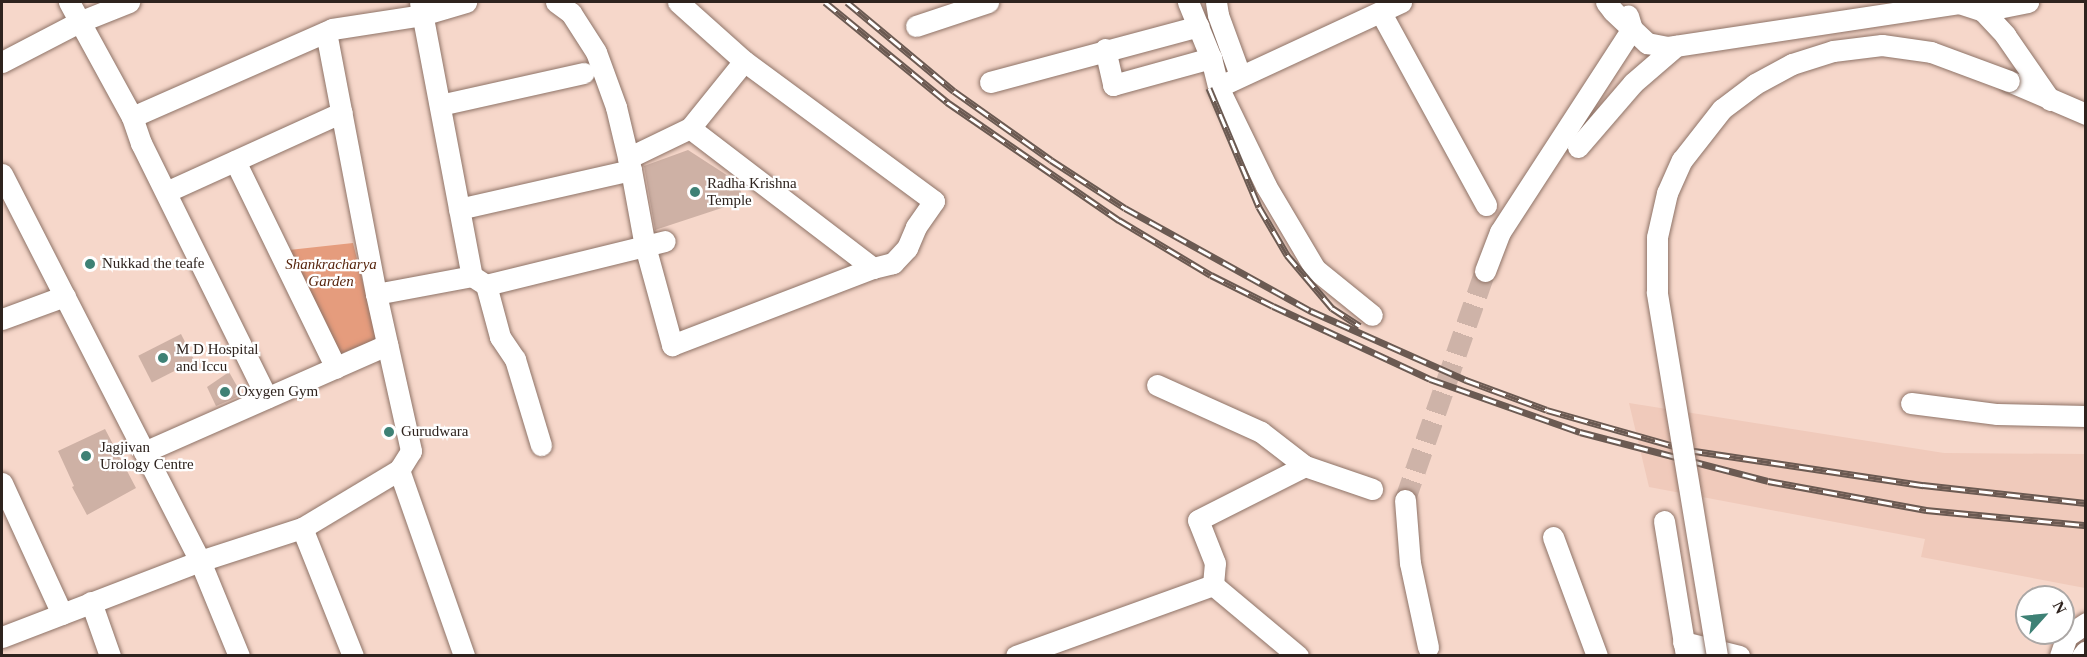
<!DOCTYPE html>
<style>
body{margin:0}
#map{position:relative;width:2087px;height:657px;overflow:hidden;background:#f6d7ca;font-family:Georgia,serif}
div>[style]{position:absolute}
.built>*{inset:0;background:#f0cabb}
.green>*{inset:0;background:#e59c7d}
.building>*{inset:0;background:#ceb1a5;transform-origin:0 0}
.minor-tunnel>*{height:21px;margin-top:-10.5px;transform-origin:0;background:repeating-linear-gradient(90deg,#ceb3a8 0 21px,transparent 0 31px)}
.roads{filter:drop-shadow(0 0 2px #8e7367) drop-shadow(0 0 2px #8e7367)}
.minor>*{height:21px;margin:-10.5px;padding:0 10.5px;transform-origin:10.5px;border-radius:10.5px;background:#fff}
.rail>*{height:7px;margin-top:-3.5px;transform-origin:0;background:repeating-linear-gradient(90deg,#fff 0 14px,#6b5a52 0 28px);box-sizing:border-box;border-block:2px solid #6b5a52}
.bridges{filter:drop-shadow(0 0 2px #8e7367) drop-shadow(0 0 2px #8e7367)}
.minor-bridge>*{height:21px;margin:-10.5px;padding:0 10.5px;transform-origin:10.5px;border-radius:10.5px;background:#fff}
.dots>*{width:16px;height:16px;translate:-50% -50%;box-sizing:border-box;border:3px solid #fff;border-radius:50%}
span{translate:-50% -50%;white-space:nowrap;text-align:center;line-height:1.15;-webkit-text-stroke:4.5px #fff;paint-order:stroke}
.poi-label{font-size:15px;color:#2e231e}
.left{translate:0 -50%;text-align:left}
.park-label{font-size:15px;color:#57250d;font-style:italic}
.frame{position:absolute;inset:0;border:3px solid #2e231e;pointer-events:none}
.north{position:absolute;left:2015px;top:585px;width:60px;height:60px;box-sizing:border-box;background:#fff;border:2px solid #aba7a5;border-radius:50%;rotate:63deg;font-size:16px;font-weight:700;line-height:24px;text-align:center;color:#2e231e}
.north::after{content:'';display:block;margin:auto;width:21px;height:27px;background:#3e8175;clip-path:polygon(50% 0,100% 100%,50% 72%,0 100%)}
</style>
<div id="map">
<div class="built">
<div style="clip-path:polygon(1629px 403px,1944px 453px,2085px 454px,2085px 588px,1921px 557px,1925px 539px,1649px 487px)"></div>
</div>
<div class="green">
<div style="clip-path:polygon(353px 243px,377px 339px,340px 354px,289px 250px)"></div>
</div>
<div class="building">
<div style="clip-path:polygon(688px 150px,739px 183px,743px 201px,655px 230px,644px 166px)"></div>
<div style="left:181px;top:334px;width:30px;height:48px;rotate:63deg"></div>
<div style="clip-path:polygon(229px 372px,242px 395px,216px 406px,207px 387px)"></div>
<div style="clip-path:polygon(105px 429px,136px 488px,87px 515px,72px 487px,74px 486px,58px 451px)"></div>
</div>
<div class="minor-tunnel">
<div style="left:1405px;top:500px;width:243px;rotate:-70.7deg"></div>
</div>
<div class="roads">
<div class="minor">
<div style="left:69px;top:2px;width:131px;rotate:61.3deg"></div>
<div style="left:132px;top:117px;width:28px;rotate:71deg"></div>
<div style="left:141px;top:143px;width:284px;rotate:63.7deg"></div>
<div style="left:420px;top:2px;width:279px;rotate:79.3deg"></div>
<div style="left:472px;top:276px;width:17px;rotate:33deg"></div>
<div style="left:486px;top:285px;width:184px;rotate:-13.8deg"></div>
<div style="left:556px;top:2px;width:19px;rotate:36deg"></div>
<div style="left:571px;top:13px;width:46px;rotate:57.3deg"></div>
<div style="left:596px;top:52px;width:59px;rotate:70deg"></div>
<div style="left:616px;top:107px;width:65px;rotate:76.6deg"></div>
<div style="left:631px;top:170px;width:77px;rotate:79.6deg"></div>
<div style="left:645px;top:246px;width:103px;rotate:74.7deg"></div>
<div style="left:672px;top:345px;width:215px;rotate:-21deg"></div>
<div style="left:873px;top:268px;width:230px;rotate:-142.6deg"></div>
<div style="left:690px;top:128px;width:69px;rotate:154.2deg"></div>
<div style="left:678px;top:2px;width:89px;rotate:41.8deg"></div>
<div style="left:744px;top:61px;width:236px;rotate:36.4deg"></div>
<div style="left:934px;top:201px;width:32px;rotate:125deg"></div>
<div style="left:916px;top:227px;width:23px;rotate:113deg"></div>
<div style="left:907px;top:248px;width:21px;rotate:133deg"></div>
<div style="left:893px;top:263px;width:21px;rotate:166deg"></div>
<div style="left:1188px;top:2px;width:61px;rotate:67.7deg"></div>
<div style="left:1211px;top:58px;width:30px;rotate:76deg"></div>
<div style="left:1218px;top:87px;width:110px;rotate:64.1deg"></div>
<div style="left:1266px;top:186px;width:96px;rotate:59.4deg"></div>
<div style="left:1315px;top:269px;width:73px;rotate:38.9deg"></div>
<div style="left:1216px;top:2px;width:13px;rotate:81deg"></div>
<div style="left:1218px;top:15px;width:64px;rotate:69.9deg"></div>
<div style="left:1606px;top:2px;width:11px;rotate:52deg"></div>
<div style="left:1613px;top:11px;width:47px;rotate:43.3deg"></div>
<div style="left:1647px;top:43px;width:21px;rotate:11deg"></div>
<div style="left:1668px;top:47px;width:294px;rotate:-8.6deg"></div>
<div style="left:1959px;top:3px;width:25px;rotate:18deg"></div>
<div style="left:1983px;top:11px;width:33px;rotate:47deg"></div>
<div style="left:2005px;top:35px;width:79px;rotate:55.3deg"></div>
<div style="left:1983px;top:11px;width:46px;rotate:-11.3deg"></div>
<div style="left:1381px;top:13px;width:219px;rotate:61.3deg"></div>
<div style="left:916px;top:26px;width:76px;rotate:-18.4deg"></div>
<div style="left:326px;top:32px;width:267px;rotate:79.2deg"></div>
<div style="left:376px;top:294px;width:161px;rotate:77.4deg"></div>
<div style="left:411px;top:451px;width:22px;rotate:122deg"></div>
<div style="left:399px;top:470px;width:197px;rotate:70.7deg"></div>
<div style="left:1105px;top:49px;width:37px;rotate:77deg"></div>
<div style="left:1113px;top:85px;width:102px;rotate:-15.4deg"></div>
<div style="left:2px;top:62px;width:87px;rotate:-27.5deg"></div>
<div style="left:79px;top:22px;width:54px;rotate:-21.8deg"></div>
<div style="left:2009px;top:81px;width:84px;rotate:23.2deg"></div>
<div style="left:990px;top:82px;width:216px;rotate:-15deg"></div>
<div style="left:1218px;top:87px;width:202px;rotate:-24.9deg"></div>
<div style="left:440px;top:105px;width:147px;rotate:-12.6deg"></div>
<div style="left:132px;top:117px;width:219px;rotate:-23.7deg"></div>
<div style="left:332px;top:29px;width:91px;rotate:-8.8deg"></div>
<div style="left:422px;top:15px;width:46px;rotate:-16.5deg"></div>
<div style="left:690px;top:128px;width:86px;rotate:-51.1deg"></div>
<div style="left:1578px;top:147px;width:84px;rotate:-49.3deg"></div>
<div style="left:1633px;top:83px;width:57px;rotate:-40.7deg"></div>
<div style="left:235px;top:161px;width:230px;rotate:64deg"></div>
<div style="left:2px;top:174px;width:435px;rotate:62.9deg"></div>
<div style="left:200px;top:561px;width:103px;rotate:67.7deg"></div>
<div style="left:166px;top:192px;width:193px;rotate:-24.4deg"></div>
<div style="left:459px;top:209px;width:176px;rotate:-12.8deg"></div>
<div style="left:1485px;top:271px;width:42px;rotate:-69deg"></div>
<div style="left:1500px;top:232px;width:242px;rotate:-57deg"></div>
<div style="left:1632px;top:29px;width:14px;rotate:-107deg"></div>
<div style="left:486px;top:285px;width:54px;rotate:74.9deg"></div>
<div style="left:500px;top:337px;width:27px;rotate:56deg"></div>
<div style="left:515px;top:359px;width:90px;rotate:73.2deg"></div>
<div style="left:376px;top:294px;width:98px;rotate:-10.6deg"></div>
<div style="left:2px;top:319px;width:67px;rotate:-20.1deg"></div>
<div style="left:1157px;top:385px;width:114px;rotate:24.3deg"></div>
<div style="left:1261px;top:432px;width:56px;rotate:37.7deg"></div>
<div style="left:1305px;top:466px;width:71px;rotate:18.9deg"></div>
<div style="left:1911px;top:403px;width:87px;rotate:7.3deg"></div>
<div style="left:1997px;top:414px;width:89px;rotate:1.3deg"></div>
<div style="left:144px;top:452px;width:266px;rotate:-23.8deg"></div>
<div style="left:2px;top:483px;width:144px;rotate:65.4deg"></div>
<div style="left:1405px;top:500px;width:63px;rotate:85.5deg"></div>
<div style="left:1410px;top:563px;width:86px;rotate:77.9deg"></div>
<div style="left:1664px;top:521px;width:137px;rotate:80.7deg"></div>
<div style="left:302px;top:528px;width:138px;rotate:68.3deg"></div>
<div style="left:1553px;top:537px;width:127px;rotate:69.7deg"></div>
<div style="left:91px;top:602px;width:57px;rotate:70.6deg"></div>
<div style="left:2px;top:637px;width:212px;rotate:-21deg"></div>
<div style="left:200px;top:561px;width:107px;rotate:-17.9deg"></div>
<div style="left:302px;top:528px;width:113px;rotate:-30.9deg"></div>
<div style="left:1683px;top:642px;width:58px;rotate:14deg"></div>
<div style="left:1016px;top:656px;width:209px;rotate:-19.8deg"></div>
<div style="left:1298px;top:656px;width:111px;rotate:-140.1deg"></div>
<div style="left:1213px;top:585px;width:22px;rotate:-85deg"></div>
<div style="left:1215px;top:563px;width:46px;rotate:-111.6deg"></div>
<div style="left:1198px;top:520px;width:120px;rotate:-26.8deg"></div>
<div style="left:2060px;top:656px;width:21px;rotate:-71deg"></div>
<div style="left:2067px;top:636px;width:23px;rotate:-34deg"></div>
<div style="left:2082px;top:656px;width:6px;rotate:-51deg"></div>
</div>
</div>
<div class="rail">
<div style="left:825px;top:2px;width:158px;rotate:39.3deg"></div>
<div style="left:947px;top:102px;width:209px;rotate:34.5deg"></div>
<div style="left:1119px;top:220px;width:107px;rotate:30.9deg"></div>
<div style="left:1211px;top:275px;width:69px;rotate:26.6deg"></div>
<div style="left:1273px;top:306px;width:173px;rotate:24.9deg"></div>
<div style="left:1430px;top:379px;width:159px;rotate:19.5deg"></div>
<div style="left:1580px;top:432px;width:194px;rotate:14.6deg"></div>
<div style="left:1768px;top:481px;width:161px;rotate:10.4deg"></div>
<div style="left:1926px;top:510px;width:161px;rotate:5.4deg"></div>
<div style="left:847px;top:2px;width:139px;rotate:39.8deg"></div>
<div style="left:954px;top:91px;width:119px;rotate:35.4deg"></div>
<div style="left:1051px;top:160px;width:88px;rotate:33deg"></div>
<div style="left:1125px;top:208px;width:213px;rotate:29deg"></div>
<div style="left:1311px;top:311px;width:170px;rotate:24deg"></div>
<div style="left:1466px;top:380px;width:86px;rotate:20.3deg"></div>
<div style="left:1547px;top:410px;width:147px;rotate:15.8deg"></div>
<div style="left:1688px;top:450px;width:238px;rotate:8.5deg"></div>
<div style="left:1923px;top:485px;width:164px;rotate:6.3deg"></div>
<div style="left:1209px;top:88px;width:129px;rotate:67.2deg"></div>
<div style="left:1259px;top:207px;width:56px;rotate:59.7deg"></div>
<div style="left:1287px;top:255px;width:70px;rotate:49.7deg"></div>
<div style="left:1332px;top:308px;width:33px;rotate:33deg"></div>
</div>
<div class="bridges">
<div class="minor-bridge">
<div style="left:1717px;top:656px;width:369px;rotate:-99.4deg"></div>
<div style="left:1657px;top:292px;width:55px;rotate:-90deg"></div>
<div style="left:1657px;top:237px;width:45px;rotate:-77.2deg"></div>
<div style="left:1667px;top:193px;width:36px;rotate:-66deg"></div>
<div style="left:1682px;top:160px;width:65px;rotate:-51.9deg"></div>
<div style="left:1722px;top:109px;width:41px;rotate:-37.1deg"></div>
<div style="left:1755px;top:84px;width:42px;rotate:-28.4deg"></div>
<div style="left:1792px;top:64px;width:43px;rotate:-17.6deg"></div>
<div style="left:1833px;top:51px;width:49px;rotate:-7deg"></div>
<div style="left:1882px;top:45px;width:49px;rotate:8.1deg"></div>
<div style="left:1931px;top:52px;width:83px;rotate:20.4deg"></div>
</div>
</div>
<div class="dots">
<div style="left:695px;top:192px;background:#3e8175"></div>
<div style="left:90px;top:264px;background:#3e8175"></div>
<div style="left:163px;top:358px;background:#3e8175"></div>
<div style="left:225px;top:392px;background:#3e8175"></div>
<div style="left:389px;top:432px;background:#3e8175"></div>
<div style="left:86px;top:456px;background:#3e8175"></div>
</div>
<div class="poi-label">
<span class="left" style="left:707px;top:192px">Radha Krishna<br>Temple</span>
<span class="left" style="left:102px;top:264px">Nukkad the teafe</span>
<span class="left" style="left:176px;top:358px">M D Hospital<br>and Iccu</span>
<span class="left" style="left:237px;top:392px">Oxygen Gym</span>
<span class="left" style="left:401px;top:432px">Gurudwara</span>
<span class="left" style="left:100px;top:456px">Jagjivan<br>Urology Centre</span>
</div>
<div class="park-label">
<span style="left:331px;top:273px">Shankracharya<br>Garden</span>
</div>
<div class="frame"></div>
<div class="north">N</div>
</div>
